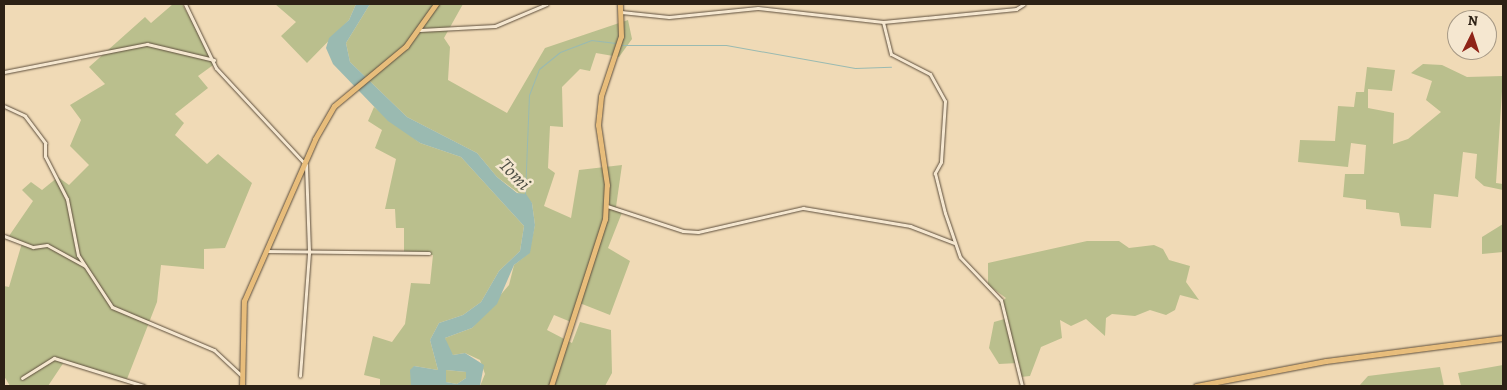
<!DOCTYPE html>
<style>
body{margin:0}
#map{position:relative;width:1507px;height:390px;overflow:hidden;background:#f0dab6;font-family:Alegreya,serif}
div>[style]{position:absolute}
.green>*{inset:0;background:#babf8d}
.water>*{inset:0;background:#9abab1}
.stream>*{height:1px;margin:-0.5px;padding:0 0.5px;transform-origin:0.5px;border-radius:0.5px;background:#9abab1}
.roads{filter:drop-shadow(0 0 1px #5e4f3d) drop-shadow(0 0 1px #5e4f3d)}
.street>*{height:3px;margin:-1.5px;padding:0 1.5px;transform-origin:1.5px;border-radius:1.5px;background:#f5e7d0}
.primary>*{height:5px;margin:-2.5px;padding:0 2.5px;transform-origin:2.5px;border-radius:2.5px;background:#e8bd7b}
span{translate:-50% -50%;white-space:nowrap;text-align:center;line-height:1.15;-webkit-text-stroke:5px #f5e7d0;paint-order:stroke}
.water-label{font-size:19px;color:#4e4f44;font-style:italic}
.frame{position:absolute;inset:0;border:5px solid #2d2115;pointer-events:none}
.north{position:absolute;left:1447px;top:10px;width:50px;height:50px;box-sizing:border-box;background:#f5e7d0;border:1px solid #a59885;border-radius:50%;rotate:4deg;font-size:14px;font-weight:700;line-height:20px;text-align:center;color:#2d2115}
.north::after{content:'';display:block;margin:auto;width:18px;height:22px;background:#8f2418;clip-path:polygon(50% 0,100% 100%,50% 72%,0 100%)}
</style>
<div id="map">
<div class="green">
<div style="clip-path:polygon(173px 4px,182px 4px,216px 63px,198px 76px,208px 88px,175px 114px,184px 123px,175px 135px,207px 164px,218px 154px,252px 183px,225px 248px,204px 249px,204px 269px,161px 265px,157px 302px,127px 379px,64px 362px,48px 386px,10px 386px,4px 376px,4px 286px,9px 287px,22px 243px,9px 236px,33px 201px,22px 190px,31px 182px,42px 190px,58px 177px,69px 185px,89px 165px,70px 146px,81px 120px,70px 105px,105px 84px,89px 67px,145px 17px,151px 23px)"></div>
<div style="clip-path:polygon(275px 4px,356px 4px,349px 20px,307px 63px,281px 36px,296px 22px)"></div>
<div style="clip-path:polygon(370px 4px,463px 4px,444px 38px,450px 47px,448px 80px,507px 113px,545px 48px,628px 20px,632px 39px,619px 57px,596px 53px,590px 71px,580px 69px,562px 87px,563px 127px,550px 126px,548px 168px,555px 173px,544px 206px,571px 218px,579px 170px,622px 165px,616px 207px,623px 210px,608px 248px,630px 261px,610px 315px,577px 302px,571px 322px,554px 315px,547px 330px,572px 343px,580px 322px,611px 330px,612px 373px,605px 386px,480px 386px,485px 374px,480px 360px,465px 353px,453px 355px,447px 349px,445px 338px,472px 328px,509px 285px,514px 265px,529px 253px,535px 225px,532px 203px,497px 177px,477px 153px,407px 117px,350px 62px,346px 43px)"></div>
<div style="clip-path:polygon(1423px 64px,1442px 65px,1467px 77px,1503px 76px,1496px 183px,1503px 184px,1503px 190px,1484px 186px,1475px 178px,1477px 154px,1463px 152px,1458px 197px,1434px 194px,1431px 228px,1401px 226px,1399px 213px,1366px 209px,1366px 200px,1343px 197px,1345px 174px,1364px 174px,1366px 145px,1351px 143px,1348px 167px,1298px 162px,1300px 140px,1335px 141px,1338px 106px,1354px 107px,1356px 92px,1364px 92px,1367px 67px,1395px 70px,1392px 91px,1368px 89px,1368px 108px,1394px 113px,1393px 144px,1408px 139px,1441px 112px,1426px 100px,1432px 81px,1411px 73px)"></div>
<div style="clip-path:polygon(374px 107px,420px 143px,461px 157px,524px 226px,520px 251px,499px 271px,481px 302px,463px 315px,439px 323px,430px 340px,438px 370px,414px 366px,411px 386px,380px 386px,380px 379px,364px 375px,373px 336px,392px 342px,405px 324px,411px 283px,430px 284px,433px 255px,404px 254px,404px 228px,396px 228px,395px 209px,385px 209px,396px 159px,375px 148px,382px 130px,368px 121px)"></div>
<div style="clip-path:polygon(1503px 224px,1503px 252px,1482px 254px,1482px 237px)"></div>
<div style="clip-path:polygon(1087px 241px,1119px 241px,1129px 248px,1154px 245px,1163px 249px,1169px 260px,1190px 266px,1186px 282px,1199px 300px,1180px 295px,1175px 310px,1166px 315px,1150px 310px,1135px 316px,1112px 314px,1106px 318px,1105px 336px,1086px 319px,1071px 326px,1060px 320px,1062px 338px,1041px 347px,1030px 376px,1021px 377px,1019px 363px,999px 364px,989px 348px,994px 322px,1008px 318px,999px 304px,1006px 298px,988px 285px,988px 263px)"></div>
<div style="clip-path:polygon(1503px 365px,1503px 386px,1461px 386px,1458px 373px)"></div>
<div style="clip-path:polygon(1440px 367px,1444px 386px,1359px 386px,1368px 376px)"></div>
<div style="clip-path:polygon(446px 370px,466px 372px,466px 378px,457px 384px,446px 382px)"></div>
</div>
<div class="water">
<div style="clip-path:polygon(evenodd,356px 4px,370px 4px,346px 43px,350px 62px,407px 117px,477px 153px,497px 177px,517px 193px,526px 194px,532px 203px,535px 225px,530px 253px,514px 265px,497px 304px,472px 328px,445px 338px,453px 355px,465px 353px,484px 365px,480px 386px,411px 386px,410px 370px,414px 366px,438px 370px,430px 340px,439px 323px,463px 315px,481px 302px,499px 271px,520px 251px,524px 226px,461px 157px,420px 143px,388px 121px,333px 64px,326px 48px,329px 38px,349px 20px,356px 4px,446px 370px,466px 372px,466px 378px,457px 384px,446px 382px,446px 370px)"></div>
</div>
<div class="stream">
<div style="left:622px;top:45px;width:104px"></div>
<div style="left:726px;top:45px;width:131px;rotate:10.1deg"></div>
<div style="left:855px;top:68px;width:36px;rotate:-2deg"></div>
<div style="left:525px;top:194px;width:99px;rotate:-87.7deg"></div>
<div style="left:529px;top:95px;width:28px;rotate:-69deg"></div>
<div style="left:539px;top:69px;width:27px;rotate:-39deg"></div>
<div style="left:560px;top:52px;width:33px;rotate:-21deg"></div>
<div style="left:591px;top:40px;width:25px;rotate:7deg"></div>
</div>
<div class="roads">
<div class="street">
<div style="left:185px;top:4px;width:71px;rotate:64.2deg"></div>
<div style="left:216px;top:68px;width:132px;rotate:47.1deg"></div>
<div style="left:306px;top:165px;width:88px;rotate:88deg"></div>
<div style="left:309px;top:253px;width:123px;rotate:94.2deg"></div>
<div style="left:621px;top:12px;width:48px;rotate:5.9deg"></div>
<div style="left:669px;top:17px;width:89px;rotate:-5.8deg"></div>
<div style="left:758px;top:8px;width:126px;rotate:6.4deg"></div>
<div style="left:883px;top:22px;width:134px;rotate:-5.6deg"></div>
<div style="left:1016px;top:9px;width:9px;rotate:-32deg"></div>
<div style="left:883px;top:22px;width:33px;rotate:76deg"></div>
<div style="left:891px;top:54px;width:44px;rotate:27.1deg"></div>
<div style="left:930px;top:74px;width:31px;rotate:61deg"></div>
<div style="left:945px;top:101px;width:61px;rotate:93.8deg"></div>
<div style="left:941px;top:162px;width:13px;rotate:119deg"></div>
<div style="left:935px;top:173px;width:41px;rotate:76deg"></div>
<div style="left:945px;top:213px;width:46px;rotate:71.2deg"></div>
<div style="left:960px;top:257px;width:59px;rotate:46.4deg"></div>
<div style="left:1001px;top:300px;width:89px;rotate:76.3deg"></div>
<div style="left:420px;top:30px;width:75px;rotate:-3.1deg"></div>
<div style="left:495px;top:26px;width:56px;rotate:-22.9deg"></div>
<div style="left:4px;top:72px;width:146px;rotate:-11.1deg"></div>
<div style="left:147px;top:44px;width:69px;rotate:13.4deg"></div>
<div style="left:4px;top:106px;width:23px;rotate:25deg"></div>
<div style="left:25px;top:116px;width:34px;rotate:53deg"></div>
<div style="left:45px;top:143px;width:13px;rotate:90deg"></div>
<div style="left:45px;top:156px;width:48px;rotate:62.9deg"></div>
<div style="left:67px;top:199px;width:57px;rotate:78.9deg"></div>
<div style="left:78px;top:255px;width:62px;rotate:56.8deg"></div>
<div style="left:112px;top:307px;width:111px;rotate:22.9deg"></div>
<div style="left:214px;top:350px;width:38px;rotate:43deg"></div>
<div style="left:607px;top:206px;width:80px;rotate:18.2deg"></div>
<div style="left:683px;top:231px;width:15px;rotate:4deg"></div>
<div style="left:698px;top:232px;width:108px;rotate:-12.9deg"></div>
<div style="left:803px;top:208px;width:109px;rotate:9.5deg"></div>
<div style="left:910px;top:226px;width:47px;rotate:21.1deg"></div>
<div style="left:4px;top:236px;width:31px;rotate:21deg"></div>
<div style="left:33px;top:247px;width:14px;rotate:-8deg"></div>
<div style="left:47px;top:245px;width:43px;rotate:28.9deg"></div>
<div style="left:267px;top:251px;width:162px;rotate:0.7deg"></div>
<div style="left:22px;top:378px;width:38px;rotate:-32deg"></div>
<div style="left:54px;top:358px;width:94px;rotate:17.3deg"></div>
</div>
<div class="primary">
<div style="left:242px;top:386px;width:85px;rotate:-88.7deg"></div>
<div style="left:244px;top:301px;width:177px;rotate:-66.3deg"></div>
<div style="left:315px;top:139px;width:38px;rotate:-60deg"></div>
<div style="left:334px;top:106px;width:94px;rotate:-39.8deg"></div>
<div style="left:406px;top:46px;width:52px;rotate:-54.5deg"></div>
<div style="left:551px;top:386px;width:176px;rotate:-72.1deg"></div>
<div style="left:605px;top:219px;width:34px;rotate:-87deg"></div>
<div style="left:607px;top:185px;width:61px;rotate:-98.5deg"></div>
<div style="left:598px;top:125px;width:29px;rotate:-84deg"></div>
<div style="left:601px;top:96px;width:63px;rotate:-71.6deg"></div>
<div style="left:621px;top:36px;width:32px;rotate:-92deg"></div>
<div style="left:1196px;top:386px;width:132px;rotate:-10.9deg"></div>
<div style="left:1326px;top:361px;width:178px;rotate:-7.4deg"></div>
</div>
</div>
<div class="water-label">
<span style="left:514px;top:175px;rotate:46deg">Tomi</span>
</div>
<div class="frame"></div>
<div class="north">N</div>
</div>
